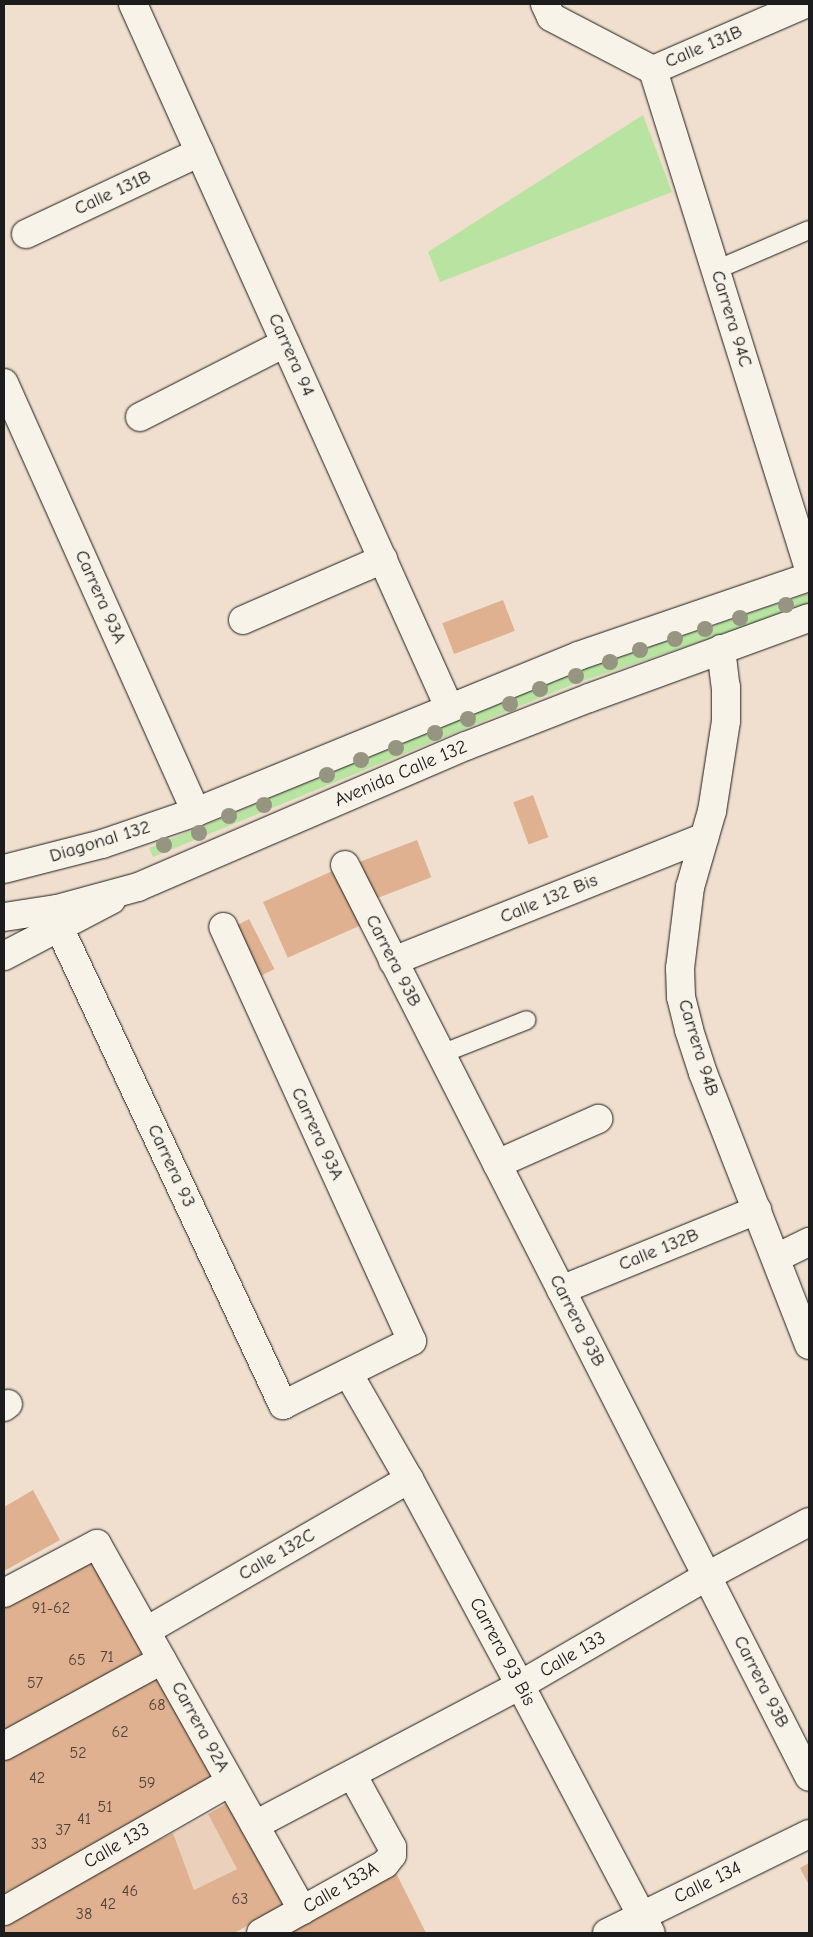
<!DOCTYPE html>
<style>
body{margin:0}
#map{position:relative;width:813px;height:1937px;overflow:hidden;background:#f0dfce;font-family:"Comic Neue",sans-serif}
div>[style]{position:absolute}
.built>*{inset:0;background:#ebd1bb}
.green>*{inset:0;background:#b8e3a0}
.building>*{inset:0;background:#dfb190;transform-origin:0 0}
.roads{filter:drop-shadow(0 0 1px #1c1c1c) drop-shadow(0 0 1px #1c1c1c)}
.lane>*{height:18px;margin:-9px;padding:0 9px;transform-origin:9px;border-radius:9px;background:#f7f3e8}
.street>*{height:28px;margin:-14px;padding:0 14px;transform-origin:14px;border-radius:14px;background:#f7f3e8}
.secondary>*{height:28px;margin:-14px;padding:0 14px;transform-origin:14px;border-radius:14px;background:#f7f3e8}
.primary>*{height:28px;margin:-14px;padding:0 14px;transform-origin:14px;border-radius:14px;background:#f7f3e8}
.trees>*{width:16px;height:16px;margin:-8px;border-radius:50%;background:#959582}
span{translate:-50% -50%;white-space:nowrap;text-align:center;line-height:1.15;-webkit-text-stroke:4px #f7f3e8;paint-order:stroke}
.number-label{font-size:16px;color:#4d4139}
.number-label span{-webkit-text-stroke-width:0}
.street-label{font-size:19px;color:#1c1c1c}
.frame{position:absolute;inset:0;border:5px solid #1c1c1c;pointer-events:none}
</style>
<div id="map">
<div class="built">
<div style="clip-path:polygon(208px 1814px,237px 1869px,194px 1890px,173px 1833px)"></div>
</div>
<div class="green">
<div style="clip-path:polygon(643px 115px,672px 192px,440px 282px,428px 252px)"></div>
<div style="clip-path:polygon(809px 593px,809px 605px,574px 684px,153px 857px,149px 848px,569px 674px)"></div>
</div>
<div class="building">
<div style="left:503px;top:600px;width:33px;height:65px;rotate:69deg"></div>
<div style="left:533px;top:795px;width:45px;height:21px;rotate:70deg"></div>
<div style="left:417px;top:840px;width:40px;height:61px;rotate:69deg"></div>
<div style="left:337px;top:869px;width:61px;height:81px;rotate:66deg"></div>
<div style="left:249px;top:919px;width:56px;height:19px;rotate:63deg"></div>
<div style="clip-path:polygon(33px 1490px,60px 1540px,4px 1571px,4px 1507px)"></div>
<div style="clip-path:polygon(90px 1552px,147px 1655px,4px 1734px,4px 1600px)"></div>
<div style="clip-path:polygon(160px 1675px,216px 1778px,65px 1863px,4px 1893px,4px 1761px)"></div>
<div style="clip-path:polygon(231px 1801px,288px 1904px,234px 1933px,4px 1933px,4px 1927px,128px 1856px,173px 1833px,194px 1890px,237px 1869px,208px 1814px)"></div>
<div style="clip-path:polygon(809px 1863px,809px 1885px,800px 1868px)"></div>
<div style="clip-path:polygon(395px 1871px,426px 1933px,288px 1933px)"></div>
</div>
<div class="roads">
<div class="lane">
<div style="left:716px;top:270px;width:101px;rotate:-23.3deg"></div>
<div style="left:441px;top:1054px;width:92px;rotate:-21.6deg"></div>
</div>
<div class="street">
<div style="left:545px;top:4px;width:14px;rotate:65deg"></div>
<div style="left:551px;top:17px;width:115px;rotate:27.5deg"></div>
<div style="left:653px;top:70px;width:523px;rotate:72.64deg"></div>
<div style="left:653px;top:70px;width:166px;rotate:-23.5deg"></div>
<div style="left:26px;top:234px;width:192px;rotate:-25.2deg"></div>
<div style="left:4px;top:383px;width:470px;rotate:65.9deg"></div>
<div style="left:140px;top:417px;width:163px;rotate:-27deg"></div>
<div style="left:243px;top:620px;width:153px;rotate:-23.5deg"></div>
<div style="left:721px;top:649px;width:38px;rotate:83deg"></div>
<div style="left:726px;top:687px;width:34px;rotate:90deg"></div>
<div style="left:726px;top:721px;width:91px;rotate:98.8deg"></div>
<div style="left:712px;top:811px;width:79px;rotate:106.1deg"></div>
<div style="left:690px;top:887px;width:82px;rotate:97deg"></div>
<div style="left:680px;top:968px;width:29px;rotate:88deg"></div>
<div style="left:681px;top:997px;width:34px;rotate:76deg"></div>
<div style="left:689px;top:1030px;width:45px;rotate:72deg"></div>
<div style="left:703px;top:1073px;width:292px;rotate:68.7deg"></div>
<div style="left:345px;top:865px;width:1023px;rotate:63.03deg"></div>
<div style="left:59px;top:927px;width:528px;rotate:64.89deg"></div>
<div style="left:283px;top:1405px;width:144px;rotate:-26.4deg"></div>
<div style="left:412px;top:1341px;width:455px;rotate:-114.5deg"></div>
<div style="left:393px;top:961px;width:335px;rotate:-21.7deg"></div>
<div style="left:497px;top:1164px;width:111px;rotate:-24deg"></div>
<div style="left:776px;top:1258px;width:37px;rotate:-26deg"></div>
<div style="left:561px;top:1290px;width:212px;rotate:-22.2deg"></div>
<div style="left:348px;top:1373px;width:122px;rotate:60.1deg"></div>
<div style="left:409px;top:1479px;width:234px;rotate:61.7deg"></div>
<div style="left:520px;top:1685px;width:280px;rotate:62.2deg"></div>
<div style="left:4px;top:1407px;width:5px;rotate:-37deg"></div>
<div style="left:4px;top:1593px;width:105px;rotate:-27.8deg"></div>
<div style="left:97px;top:1544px;width:420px;rotate:60.7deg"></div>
<div style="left:146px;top:1631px;width:304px;rotate:-30deg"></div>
<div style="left:4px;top:1746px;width:180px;rotate:-28.6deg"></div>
<div style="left:255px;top:1825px;width:300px;rotate:-27.8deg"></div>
<div style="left:520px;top:1685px;width:216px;rotate:-30.2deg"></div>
<div style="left:707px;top:1576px;width:115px;rotate:-27.9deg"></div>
<div style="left:4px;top:1911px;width:260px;rotate:-29.7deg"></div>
<div style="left:261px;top:1933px;width:142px;rotate:-29.1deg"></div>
<div style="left:385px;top:1864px;width:11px;rotate:-52deg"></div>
<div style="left:392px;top:1855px;width:8px;rotate:-90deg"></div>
<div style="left:392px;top:1847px;width:83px;rotate:-118.7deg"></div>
<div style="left:607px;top:1933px;width:225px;rotate:-26.1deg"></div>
</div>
<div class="secondary">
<div style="left:133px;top:4px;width:771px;rotate:65.8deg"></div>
<div style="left:4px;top:956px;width:121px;rotate:-27.6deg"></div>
</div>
<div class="primary">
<div style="left:4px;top:869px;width:101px;rotate:-14.3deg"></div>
<div style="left:102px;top:844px;width:99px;rotate:-18.8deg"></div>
<div style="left:196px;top:812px;width:413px;rotate:-22.2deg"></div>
<div style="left:578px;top:656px;width:244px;rotate:-18.9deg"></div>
<div style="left:4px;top:917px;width:54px;rotate:-8.6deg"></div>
<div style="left:57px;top:909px;width:84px;rotate:-15.2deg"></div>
<div style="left:138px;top:887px;width:357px;rotate:-23.3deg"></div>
<div style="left:466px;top:746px;width:132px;rotate:-21.3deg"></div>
<div style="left:589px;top:698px;width:234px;rotate:-20deg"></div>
</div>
</div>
<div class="trees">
<div style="left:786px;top:605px"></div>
<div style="left:740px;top:618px"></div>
<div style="left:705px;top:629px"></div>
<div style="left:675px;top:639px"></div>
<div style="left:640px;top:650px"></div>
<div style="left:610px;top:662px"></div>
<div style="left:576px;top:676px"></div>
<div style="left:540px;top:689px"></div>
<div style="left:510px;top:704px"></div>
<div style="left:468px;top:719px"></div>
<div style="left:435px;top:733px"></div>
<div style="left:396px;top:748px"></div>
<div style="left:361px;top:760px"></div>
<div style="left:327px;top:775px"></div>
<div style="left:264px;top:805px"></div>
<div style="left:229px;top:816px"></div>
<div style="left:199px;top:833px"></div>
<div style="left:164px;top:845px"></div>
</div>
<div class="number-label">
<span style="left:51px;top:1608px">91-62</span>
<span style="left:107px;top:1657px">71</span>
<span style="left:77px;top:1660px">65</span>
<span style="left:35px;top:1683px">57</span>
<span style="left:157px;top:1705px">68</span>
<span style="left:120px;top:1732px">62</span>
<span style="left:78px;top:1753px">52</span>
<span style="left:37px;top:1778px">42</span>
<span style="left:147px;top:1783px">59</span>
<span style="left:105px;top:1807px">51</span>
<span style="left:84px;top:1819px">41</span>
<span style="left:63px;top:1830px">37</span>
<span style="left:39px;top:1844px">33</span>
<span style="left:130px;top:1891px">46</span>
<span style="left:240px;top:1899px">63</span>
<span style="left:108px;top:1904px">42</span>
<span style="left:84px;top:1914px">38</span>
</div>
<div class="street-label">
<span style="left:704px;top:47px;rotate:-23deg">Calle 131B</span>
<span style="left:113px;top:193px;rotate:-25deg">Calle 131B</span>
<span style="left:731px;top:319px;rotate:73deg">Carrera 94C</span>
<span style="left:291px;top:355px;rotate:66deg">Carrera 94</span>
<span style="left:100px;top:597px;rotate:66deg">Carrera 93A</span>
<span style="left:401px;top:774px;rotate:-23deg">Avenida Calle 132</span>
<span style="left:100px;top:842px;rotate:-17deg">Diagonal 132</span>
<span style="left:549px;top:899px;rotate:-22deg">Calle 132 Bis</span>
<span style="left:393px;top:961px;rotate:63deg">Carrera 93B</span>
<span style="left:698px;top:1048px;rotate:73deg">Carrera 94B</span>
<span style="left:317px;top:1134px;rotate:65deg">Carrera 93A</span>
<span style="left:171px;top:1166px;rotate:65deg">Carrera 93</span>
<span style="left:659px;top:1250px;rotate:-22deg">Calle 132B</span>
<span style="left:577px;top:1321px;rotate:63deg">Carrera 93B</span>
<span style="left:277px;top:1555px;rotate:-30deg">Calle 132C</span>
<span style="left:502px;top:1652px;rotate:62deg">Carrera 93 Bis</span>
<span style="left:573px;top:1655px;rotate:-30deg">Calle 133</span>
<span style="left:761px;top:1682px;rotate:63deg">Carrera 93B</span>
<span style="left:200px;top:1727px;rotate:61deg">Carrera 92A</span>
<span style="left:117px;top:1846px;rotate:-30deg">Calle 133</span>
<span style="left:708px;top:1883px;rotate:-26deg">Calle 134</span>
<span style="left:341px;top:1888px;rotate:-30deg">Calle 133A</span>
</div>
<div class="frame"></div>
</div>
